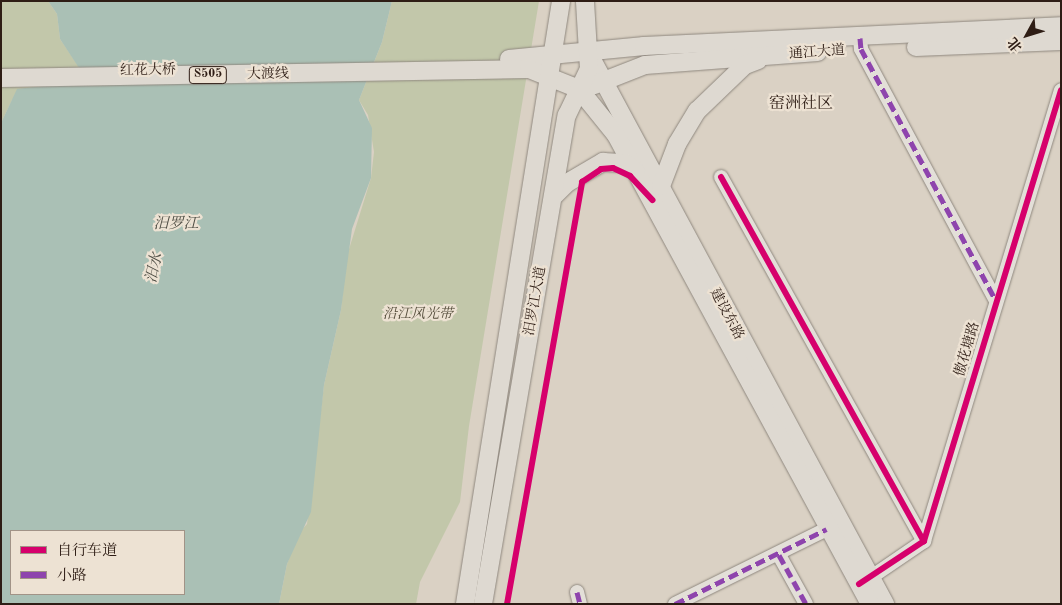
<!DOCTYPE html>
<meta charset="utf-8">
<style>
body{margin:0}
#map{position:relative;width:1062px;height:605px;overflow:hidden;background:#dad1c4;font-family:"Old Standard TT","Noto Serif SC",serif}
div>[style]{position:absolute}
.green>*{inset:0;background:#c2c7aa}
.water>*{inset:0;background:#aac0b5}
.roads{filter:drop-shadow(0 0 1px #8f887f) drop-shadow(0 0 1px #8f887f)}
.minor>*{height:14px;margin:-7px;padding:0 7px;transform-origin:7px;border-radius:7px;background:#e3dfd8}
.major>*{height:18px;margin:-9px;padding:0 9px;transform-origin:9px;border-radius:9px;background:#ded9d1}
.quiet>*{height:5px;margin-top:-2.5px;transform-origin:0;background:repeating-linear-gradient(90deg,#8e44ad 0 10px,transparent 0 15px)}
.cycleway>*{height:6px;margin:-3px;padding:0 3px;transform-origin:3px;border-radius:3px;background:#d6006c}
span{translate:-50% -50%;white-space:nowrap;text-align:center;line-height:1.15;-webkit-text-stroke:4.5px #ede2d3;paint-order:stroke}
.shield-label span{padding:1px 4px;background:#ede2d3;border:1px solid;border-radius:4px;-webkit-text-stroke-width:0}
.shield-label{font-size:12px;color:#2e1d15;font-weight:700}
.street-label{font-size:14px;color:#2e1d15}
.park-label{font-size:14px;color:#554d3b;font-style:italic}
.water-label{font-size:15px;color:#4d4c43;font-style:italic}
.quarter-label{font-size:16px;color:#2e1d15}
.frame{position:absolute;inset:0;border:2px solid #2e1d15;pointer-events:none}
.legend{position:absolute;left:10px;top:530px;width:175px;height:65px;box-sizing:border-box;background:#ede2d3;border:1px solid #a19387;margin:0;padding:6px 9px;list-style:none;font-size:15px;color:#2e1d15}
.legend li{display:flex;align-items:center;gap:10px;height:25px}
.legend b{width:25px;border:1px solid #a19387}
.north{position:absolute;left:1002px;top:10px;width:50px;height:50px;-webkit-text-stroke:4px #ede2d3;paint-order:stroke;rotate:231deg;font-size:14px;font-weight:700;line-height:20px;text-align:center;color:#2e1d15}
.north::after{content:'';display:block;margin:auto;width:18px;height:22px;background:#2e1d15;clip-path:polygon(50% 0,100% 100%,50% 72%,0 100%)}
</style>
<div id="map">
<div class="green">
<div style="clip-path:polygon(1px 1px,48px 1px,57px 14px,60px 39px,79px 67px,70px 83px,12px 100px,1px 123px)"></div>
<div style="clip-path:polygon(392px 1px,539px 1px,469px 426px,460px 502px,420px 582px,416px 604px,279px 604px,287px 564px,298px 534px,307px 524px,324px 385px,341px 310px,346px 259px,371px 178px,374px 152px,368px 115px,359px 100px,382px 42px)"></div>
</div>
<div class="water">
<div style="clip-path:polygon(evenodd,48px 1px,392px 1px,382px 42px,359px 100px,372px 128px,371px 178px,352px 229px,341px 310px,324px 385px,311px 512px,287px 564px,279px 604px,1px 604px,1px 123px,17px 89px,70px 83px,79px 68px,60px 39px,57px 14px,48px 1px,11px 531px,184px 531px,184px 594px,11px 594px,11px 531px)"></div>
</div>
<div class="roads">
<div class="minor">
<div style="left:860px;top:38px;width:11px;rotate:85deg"></div>
<div style="left:861px;top:49px;width:284px;rotate:61.8deg"></div>
<div style="left:721px;top:177px;width:417px;rotate:60.9deg"></div>
<div style="left:779px;top:555px;width:56px;rotate:61.1deg"></div>
<div style="left:864px;top:582px;width:73px;rotate:-34.3deg"></div>
<div style="left:924px;top:541px;width:471px;rotate:-73.1deg"></div>
<div style="left:577px;top:592px;width:12px;rotate:76deg"></div>
<div style="left:675px;top:604px;width:169px;rotate:-26.3deg"></div>
</div>
<div class="major">
<div style="left:916px;top:47px;width:145px;rotate:-2.4deg"></div>
<div style="left:589px;top:54px;width:625px;rotate:61.71deg"></div>
<div style="left:509px;top:59px;width:136px;rotate:-5.5deg"></div>
<div style="left:644px;top:46px;width:417px;rotate:-2.7deg"></div>
<div style="left:1px;top:78px;width:528px;rotate:-0.98deg"></div>
<div style="left:529px;top:69px;width:54px;rotate:21.8deg"></div>
<div style="left:579px;top:89px;width:59px;rotate:51.2deg"></div>
<div style="left:616px;top:135px;width:533px;rotate:61.56deg"></div>
<div style="left:594px;top:85px;width:55px;rotate:-21.4deg"></div>
<div style="left:645px;top:65px;width:173px;rotate:-4.3deg"></div>
<div style="left:661px;top:186px;width:45px;rotate:-69.1deg"></div>
<div style="left:677px;top:144px;width:39px;rotate:-59deg"></div>
<div style="left:697px;top:111px;width:66px;rotate:-43.8deg"></div>
<div style="left:745px;top:65px;width:14px;rotate:-21deg"></div>
<div style="left:553px;top:197px;width:20px;rotate:-45deg"></div>
<div style="left:567px;top:183px;width:42px;rotate:-30.3deg"></div>
<div style="left:603px;top:162px;width:22px;rotate:3deg"></div>
<div style="left:625px;top:163px;width:14px;rotate:39deg"></div>
<div style="left:465px;top:604px;width:611px;rotate:-80.95deg"></div>
<div style="left:483px;top:604px;width:496px;rotate:-80.3deg"></div>
<div style="left:567px;top:115px;width:51px;rotate:-64.4deg"></div>
<div style="left:589px;top:69px;width:68px;rotate:-93.4deg"></div>
</div>
</div>
<div class="quiet">
<div style="left:860px;top:38px;width:11px;rotate:85deg"></div>
<div style="left:861px;top:49px;width:284px;rotate:61.8deg"></div>
<div style="left:779px;top:555px;width:56px;rotate:61.1deg"></div>
<div style="left:577px;top:592px;width:12px;rotate:76deg"></div>
<div style="left:675px;top:604px;width:169px;rotate:-26.3deg"></div>
</div>
<div class="cycleway">
<div style="left:721px;top:177px;width:417px;rotate:60.9deg"></div>
<div style="left:859px;top:584px;width:78px;rotate:-33.5deg"></div>
<div style="left:924px;top:541px;width:471px;rotate:-73.1deg"></div>
<div style="left:507px;top:604px;width:429px;rotate:-79.9deg"></div>
<div style="left:582px;top:182px;width:23px;rotate:-34deg"></div>
<div style="left:601px;top:169px;width:12px;rotate:-5deg"></div>
<div style="left:613px;top:168px;width:19px;rotate:25deg"></div>
<div style="left:630px;top:176px;width:33px;rotate:47deg"></div>
</div>
<div class="shield-label">
<span style="left:208px;top:75px">S505</span>
</div>
<div class="street-label">
<span style="left:817px;top:52px;rotate:-4deg">通江大道</span>
<span style="left:148px;top:70px;rotate:-1deg">红花大桥</span>
<span style="left:268px;top:74px;rotate:-1deg">大渡线</span>
<span style="left:535px;top:301px;rotate:-80deg">汨罗江大道</span>
<span style="left:727px;top:314px;rotate:62deg">建设东路</span>
<span style="left:967px;top:349px;rotate:-74deg">傲花塘路</span>
</div>
<div class="park-label">
<span style="left:418px;top:314px">沿江风光带</span>
</div>
<div class="water-label">
<span style="left:176px;top:225px">汨罗江</span>
<span style="left:155px;top:268px;rotate:-77deg">汨水</span>
</div>
<div class="quarter-label">
<span style="left:801px;top:104px">窑洲社区</span>
</div>
<div class="frame"></div>
<ul class="legend">
<li><b style="height:6px;background:#d6006c"></b>自行车道</li>
<li><b style="height:6px;background:#8e44ad"></b>小路</li>
</ul>
<div class="north">北</div>
</div>
